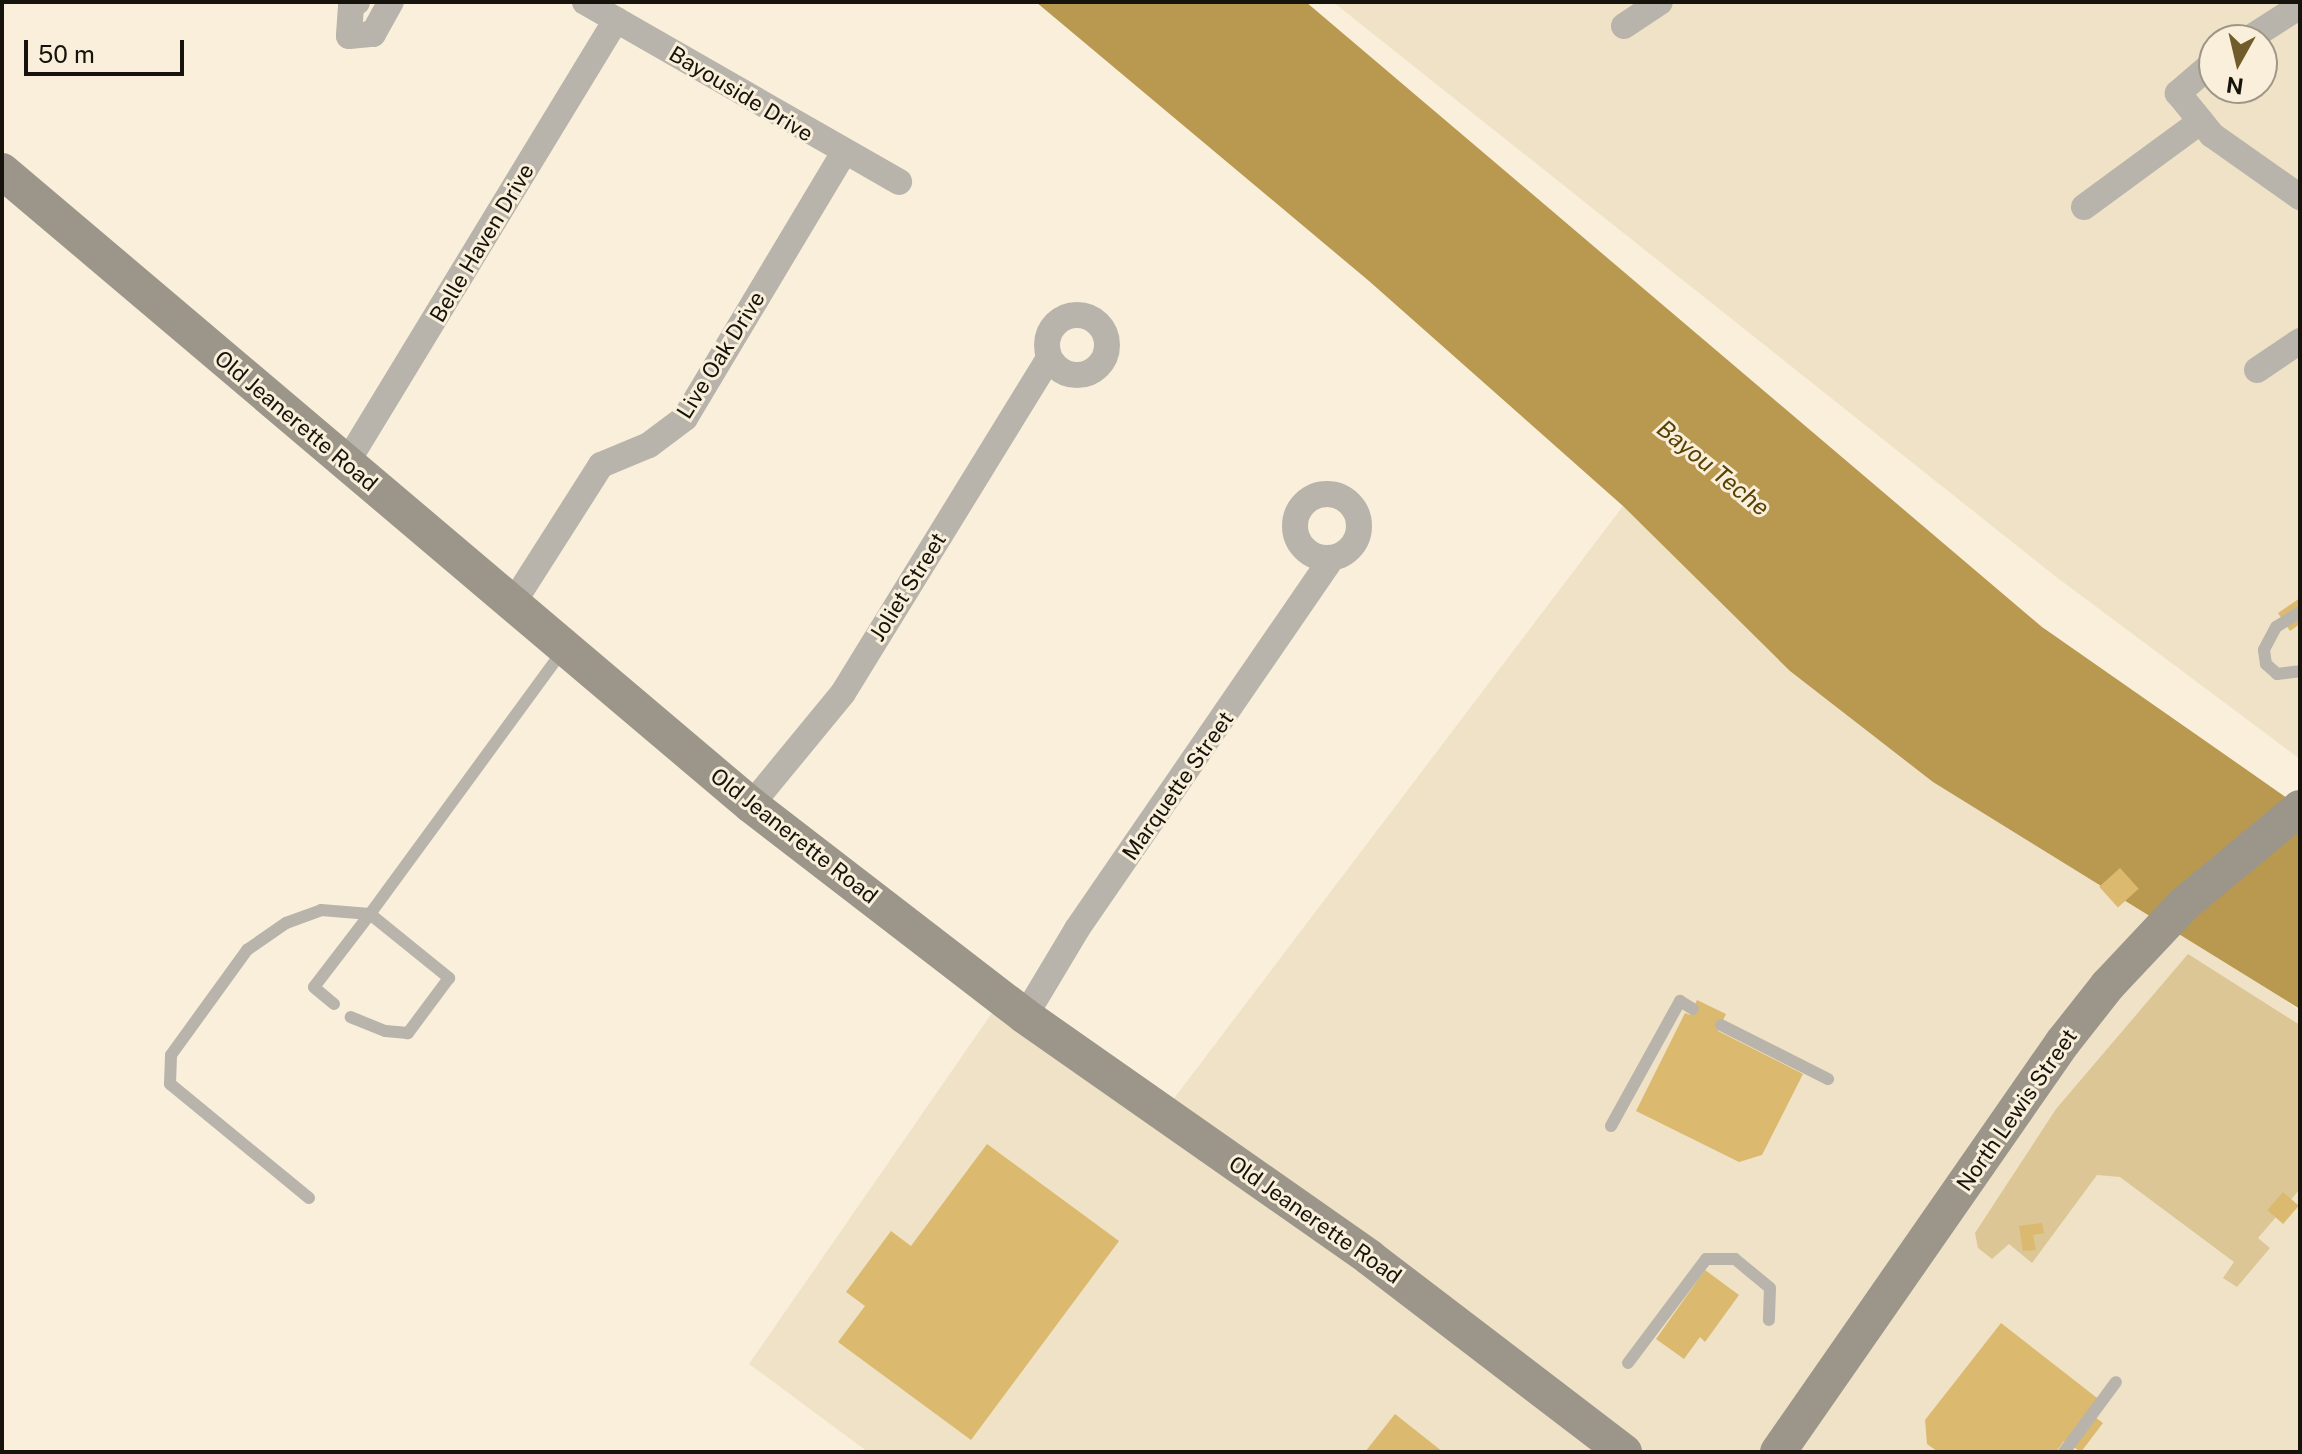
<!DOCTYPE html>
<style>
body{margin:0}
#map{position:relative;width:2302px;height:1454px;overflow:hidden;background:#f9efdb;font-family:"Public Sans",sans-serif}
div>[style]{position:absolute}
.built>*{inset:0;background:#efe2c6}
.green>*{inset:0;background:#dcc696}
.water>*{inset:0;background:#b9994f}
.building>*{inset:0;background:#dbba6f;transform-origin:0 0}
.service>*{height:12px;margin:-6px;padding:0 6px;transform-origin:6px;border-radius:6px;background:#b8b4ab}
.minor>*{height:26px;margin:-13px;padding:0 13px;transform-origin:13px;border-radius:13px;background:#b8b4ab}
.minor>.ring{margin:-13px;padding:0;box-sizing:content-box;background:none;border:26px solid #b8b4ab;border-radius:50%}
.secondary>*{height:36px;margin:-18px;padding:0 18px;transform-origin:18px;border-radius:18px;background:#9c968a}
span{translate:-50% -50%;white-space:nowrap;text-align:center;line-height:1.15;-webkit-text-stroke:6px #f9efdb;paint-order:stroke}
.street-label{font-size:22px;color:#16130c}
.water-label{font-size:24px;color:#584203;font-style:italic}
.frame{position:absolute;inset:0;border:4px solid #16130c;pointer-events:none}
.north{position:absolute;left:2198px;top:24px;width:80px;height:80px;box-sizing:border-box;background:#f9efdb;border:2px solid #9e9788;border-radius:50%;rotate:188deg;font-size:22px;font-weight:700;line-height:32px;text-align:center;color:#16130c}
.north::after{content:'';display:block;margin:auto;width:28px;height:36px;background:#715c2b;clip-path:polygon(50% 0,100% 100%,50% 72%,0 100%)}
.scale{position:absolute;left:24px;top:40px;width:160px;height:36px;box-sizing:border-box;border:4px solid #16130c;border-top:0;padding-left:10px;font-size:24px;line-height:28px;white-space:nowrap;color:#16130c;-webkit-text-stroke:6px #f9efdb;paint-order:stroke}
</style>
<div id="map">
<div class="built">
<div style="clip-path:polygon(evenodd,1333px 2px,2300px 2px,2300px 759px,2055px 576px,1333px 2px,2214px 40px,2262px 40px,2262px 88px,2214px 88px,2214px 40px)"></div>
<div style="clip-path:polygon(1623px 506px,2300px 1011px,2300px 1452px,868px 1452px,749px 1364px,1003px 997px,1163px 1113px)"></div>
</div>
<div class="green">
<div style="clip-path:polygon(2188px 954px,2300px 1025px,2300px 1189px,2258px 1238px,2270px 1248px,2237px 1287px,2223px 1278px,2234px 1262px,2120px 1177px,2097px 1175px,2032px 1263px,2009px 1244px,1992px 1259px,1978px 1248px,1975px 1233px,2056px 1109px)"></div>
</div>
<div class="water">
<div style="clip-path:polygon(1036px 2px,1306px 2px,2042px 627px,2300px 807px,2300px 1009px,1933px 782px,1790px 671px,1623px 506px,1369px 281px)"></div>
</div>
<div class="building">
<div style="clip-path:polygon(2300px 598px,2300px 624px,2290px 631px,2278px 613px)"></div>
<div style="left:2120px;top:868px;width:28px;height:28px;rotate:48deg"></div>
<div style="clip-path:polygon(1697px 1000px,1726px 1014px,1718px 1031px,1803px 1074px,1762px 1155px,1739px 1162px,1636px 1111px,1685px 1013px,1690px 1015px)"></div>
<div style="clip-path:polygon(987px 1144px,1119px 1241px,971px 1440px,838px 1342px,865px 1306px,846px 1292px,891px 1231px,911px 1246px)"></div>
<div style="left:2283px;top:1192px;width:21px;height:24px;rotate:41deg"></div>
<div style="clip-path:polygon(2042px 1223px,2044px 1233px,2033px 1235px,2036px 1250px,2023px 1251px,2019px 1226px)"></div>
<div style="clip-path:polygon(1705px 1270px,1739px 1295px,1705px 1342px,1700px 1337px,1684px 1359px,1656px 1339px)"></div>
<div style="clip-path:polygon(2001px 1323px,2101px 1401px,2091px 1414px,2103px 1423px,2081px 1452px,2064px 1441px,2056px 1452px,1938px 1452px,1927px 1444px,1925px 1420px)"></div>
<div style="clip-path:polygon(1395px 1414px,1443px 1452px,1365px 1452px)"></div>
</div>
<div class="service">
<div style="left:2300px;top:612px;width:28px;rotate:148deg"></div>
<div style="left:2276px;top:627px;width:26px;rotate:118deg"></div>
<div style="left:2264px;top:650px;width:14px;rotate:82deg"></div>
<div style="left:2266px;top:664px;width:15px;rotate:42deg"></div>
<div style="left:2277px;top:674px;width:23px;rotate:-7deg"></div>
<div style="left:334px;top:1004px;width:26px;rotate:-140deg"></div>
<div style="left:314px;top:987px;width:92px;rotate:-52.5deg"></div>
<div style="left:370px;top:914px;width:102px;rotate:39deg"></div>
<div style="left:449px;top:978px;width:69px;rotate:126.7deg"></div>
<div style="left:408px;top:1033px;width:23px;rotate:-175deg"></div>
<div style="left:385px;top:1031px;width:37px;rotate:-158deg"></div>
<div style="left:1721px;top:1025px;width:120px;rotate:26.8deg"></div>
<div style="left:1611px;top:1126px;width:143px;rotate:-61.1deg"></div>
<div style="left:1680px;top:1001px;width:15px;rotate:32deg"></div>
<div style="left:309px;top:1198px;width:180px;rotate:-140.6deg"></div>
<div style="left:170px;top:1084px;width:29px;rotate:-88deg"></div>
<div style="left:171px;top:1055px;width:130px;rotate:-54.1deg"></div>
<div style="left:247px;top:950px;width:47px;rotate:-34.7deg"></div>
<div style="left:286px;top:923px;width:37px;rotate:-20deg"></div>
<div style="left:321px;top:910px;width:49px;rotate:4.7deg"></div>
<div style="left:370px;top:914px;width:328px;rotate:-53.8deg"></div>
<div style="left:1628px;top:1363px;width:130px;rotate:-53.1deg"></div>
<div style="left:1706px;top:1259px;width:29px"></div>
<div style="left:1735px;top:1259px;width:45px;rotate:39.6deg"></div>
<div style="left:1770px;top:1288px;width:32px;rotate:92deg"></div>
<div style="left:2064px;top:1452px;width:87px;rotate:-53.4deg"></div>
</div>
<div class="minor">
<div style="left:357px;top:2px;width:7px;rotate:146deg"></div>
<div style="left:351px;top:6px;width:30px;rotate:94deg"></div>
<div style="left:349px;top:36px;width:24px;rotate:-5deg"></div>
<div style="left:373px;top:34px;width:37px;rotate:-61deg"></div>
<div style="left:585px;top:2px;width:362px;rotate:29.8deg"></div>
<div style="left:1624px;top:26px;width:43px;rotate:-33.7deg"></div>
<div style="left:2247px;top:40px;width:63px;rotate:-32.7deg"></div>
<div style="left:2214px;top:62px;width:48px;rotate:139.3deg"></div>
<div style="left:2178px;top:93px;width:54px;rotate:51deg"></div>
<div style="left:2212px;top:135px;width:108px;rotate:35.2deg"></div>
<div style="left:2084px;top:207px;width:145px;rotate:-36.3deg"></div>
<div class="ring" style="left:1047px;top:315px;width:34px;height:34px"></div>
<div style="left:2257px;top:370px;width:52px;rotate:-34deg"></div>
<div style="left:346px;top:464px;width:520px;rotate:-58.7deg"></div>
<div class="ring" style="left:1295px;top:494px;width:38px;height:38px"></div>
<div style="left:515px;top:600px;width:160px;rotate:-57.5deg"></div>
<div style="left:601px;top:465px;width:52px;rotate:-22.6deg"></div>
<div style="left:649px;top:445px;width:45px;rotate:-36.9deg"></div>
<div style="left:685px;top:418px;width:308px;rotate:-59.1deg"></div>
<div style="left:751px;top:805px;width:145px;rotate:-50.6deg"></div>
<div style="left:843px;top:693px;width:393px;rotate:-58.4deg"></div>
<div style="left:1025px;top:1016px;width:101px;rotate:-59.1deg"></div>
<div style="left:1077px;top:929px;width:450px;rotate:-55.5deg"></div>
</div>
<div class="secondary">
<div style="left:2px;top:171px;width:981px;rotate:40.25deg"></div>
<div style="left:751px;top:805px;width:346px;rotate:37.6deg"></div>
<div style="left:1025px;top:1016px;width:421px;rotate:35deg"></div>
<div style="left:1370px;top:1258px;width:320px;rotate:37.4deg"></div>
<div style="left:1778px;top:1452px;width:499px;rotate:-55.2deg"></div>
<div style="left:2063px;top:1042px;width:73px;rotate:-51.7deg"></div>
<div style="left:2108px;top:985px;width:110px;rotate:-46.8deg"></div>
<div style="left:2183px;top:905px;width:152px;rotate:-39.7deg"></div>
</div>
<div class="street-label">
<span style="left:741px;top:94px;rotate:31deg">Bayouside Drive</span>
<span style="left:482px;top:243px;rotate:-59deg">Belle Haven Drive</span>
<span style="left:721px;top:355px;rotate:-58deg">Live Oak Drive</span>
<span style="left:296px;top:421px;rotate:40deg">Old Jeanerette Road</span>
<span style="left:908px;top:587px;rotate:-58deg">Joliet Street</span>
<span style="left:1178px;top:786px;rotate:-55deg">Marquette Street</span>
<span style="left:794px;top:836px;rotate:38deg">Old Jeanerette Road</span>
<span style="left:2017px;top:1110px;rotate:-55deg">North Lewis Street</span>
<span style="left:1315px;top:1220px;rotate:35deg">Old Jeanerette Road</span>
</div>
<div class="water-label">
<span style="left:1713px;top:468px;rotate:39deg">Bayou Teche</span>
</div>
<div class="frame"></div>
<div class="north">N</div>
<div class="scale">50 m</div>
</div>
